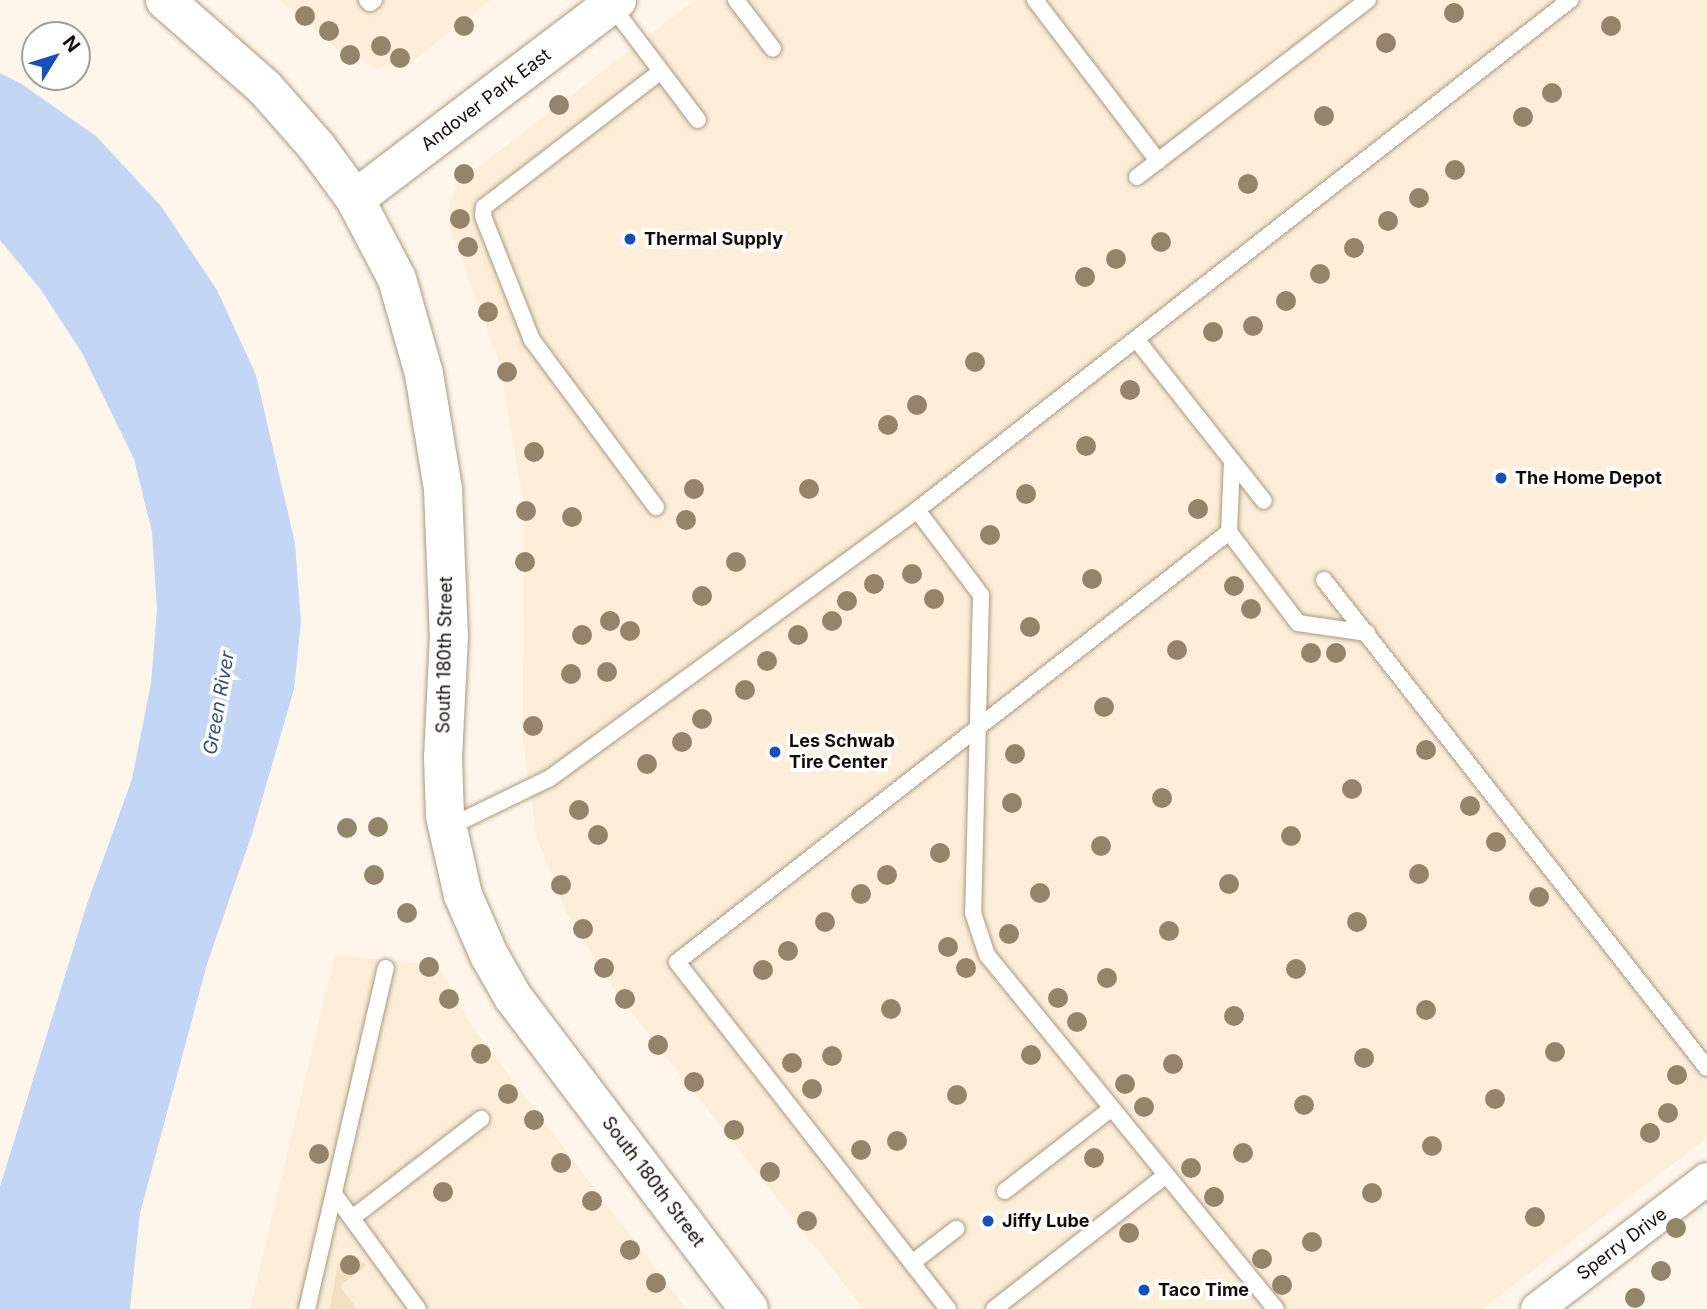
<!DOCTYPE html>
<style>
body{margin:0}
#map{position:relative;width:1707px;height:1309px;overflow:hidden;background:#fef6eb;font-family:Inter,sans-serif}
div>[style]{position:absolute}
.built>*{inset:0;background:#fceed9}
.green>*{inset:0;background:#f3e0c3}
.water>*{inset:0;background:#c3d6f6}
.roads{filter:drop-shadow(0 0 2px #ac9a80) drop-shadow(0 0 2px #ac9a80)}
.service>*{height:16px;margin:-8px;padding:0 8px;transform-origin:8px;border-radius:8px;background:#fff}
.minor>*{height:32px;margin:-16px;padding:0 16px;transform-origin:16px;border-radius:16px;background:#fff}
.tertiary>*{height:38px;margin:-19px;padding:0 19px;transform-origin:19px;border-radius:19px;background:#fff}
.secondary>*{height:38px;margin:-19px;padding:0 19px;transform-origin:19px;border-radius:19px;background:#fff}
.trees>*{width:20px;height:20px;margin:-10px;border-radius:50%;background:#94856a}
.dots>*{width:19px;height:19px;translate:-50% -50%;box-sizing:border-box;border:4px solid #fff;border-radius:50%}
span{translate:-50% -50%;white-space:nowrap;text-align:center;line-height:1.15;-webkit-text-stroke:7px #fff;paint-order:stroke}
.street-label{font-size:18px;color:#130c04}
.poi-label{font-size:18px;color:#130c04;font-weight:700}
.left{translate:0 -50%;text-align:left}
.water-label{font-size:19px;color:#354e79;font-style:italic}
.north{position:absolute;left:21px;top:21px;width:70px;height:70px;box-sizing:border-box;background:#fff;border:2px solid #a19e9b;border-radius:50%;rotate:52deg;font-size:19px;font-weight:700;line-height:28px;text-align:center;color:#130c04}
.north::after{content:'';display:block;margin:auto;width:24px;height:32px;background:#154fbb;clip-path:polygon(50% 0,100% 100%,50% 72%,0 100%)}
</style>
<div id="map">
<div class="built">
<div style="clip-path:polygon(279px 0,491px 0,410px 63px,377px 68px,340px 51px)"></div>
<div style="clip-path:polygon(695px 0,1707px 0,1707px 1138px,1482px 1309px,864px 1309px,618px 995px,566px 912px,536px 835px,523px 739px,524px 506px,500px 364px,449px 225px,450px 201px,459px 182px)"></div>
<div style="clip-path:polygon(335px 955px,438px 965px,471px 1025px,686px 1309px,250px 1309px)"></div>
</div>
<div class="green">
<div style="clip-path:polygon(353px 1256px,367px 1265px,340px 1286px,357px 1309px,330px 1309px,338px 1263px)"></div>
</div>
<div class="water">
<div style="clip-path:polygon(0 73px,20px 83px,96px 136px,161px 206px,217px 290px,256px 375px,295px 543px,301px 622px,294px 689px,252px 834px,207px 964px,140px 1213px,130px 1309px,0 1309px,0 1187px,87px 904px,132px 779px,151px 683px,157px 610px,152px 532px,134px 459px,82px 353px,41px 290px,0 240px)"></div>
</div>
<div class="roads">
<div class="service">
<div style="left:367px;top:0;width:4px;rotate:45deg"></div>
<div style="left:370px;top:3px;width:5px;rotate:-37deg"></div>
<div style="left:736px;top:0;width:61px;rotate:52.9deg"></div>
<div style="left:1035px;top:0;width:203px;rotate:52.6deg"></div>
<div style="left:611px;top:5px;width:144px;rotate:52.9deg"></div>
<div style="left:1137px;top:177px;width:291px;rotate:-37.5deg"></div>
<div style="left:1136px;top:339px;width:206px;rotate:51.7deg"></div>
<div style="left:1232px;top:461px;width:71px;rotate:92.4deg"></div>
<div style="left:1229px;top:532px;width:114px;rotate:52.8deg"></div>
<div style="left:1298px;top:623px;width:70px;rotate:8.2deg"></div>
<div style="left:656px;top:507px;width:208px;rotate:-126.6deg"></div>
<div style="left:532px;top:340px;width:133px;rotate:-111.6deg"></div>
<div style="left:483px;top:216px;width:9px;rotate:-84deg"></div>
<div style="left:484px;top:207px;width:223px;rotate:-37.5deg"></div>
<div style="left:917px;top:510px;width:106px;rotate:53deg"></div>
<div style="left:981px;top:595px;width:318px;rotate:91.4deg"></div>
<div style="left:973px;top:913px;width:44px;rotate:71.6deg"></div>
<div style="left:987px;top:955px;width:457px;rotate:50.8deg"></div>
<div style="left:1324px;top:580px;width:620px;rotate:51.87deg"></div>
<div style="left:447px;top:828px;width:114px;rotate:-25.9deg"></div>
<div style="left:550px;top:778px;width:454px;rotate:-36.1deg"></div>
<div style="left:917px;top:510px;width:829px;rotate:-37.99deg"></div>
<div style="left:1005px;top:1191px;width:135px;rotate:-37.8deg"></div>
<div style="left:334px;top:1194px;width:142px;rotate:53.9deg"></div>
<div style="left:352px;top:1218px;width:163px;rotate:-37.5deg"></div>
<div style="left:912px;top:1263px;width:56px;rotate:-37.7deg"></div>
<div style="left:307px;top:1309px;width:350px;rotate:-77deg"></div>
<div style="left:948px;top:1309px;width:440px;rotate:-128deg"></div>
<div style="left:677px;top:962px;width:700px;rotate:-37.92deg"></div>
<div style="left:994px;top:1309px;width:218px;rotate:-37.9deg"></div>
</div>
<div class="minor">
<div style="left:1537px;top:1309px;width:214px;rotate:-37.4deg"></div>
</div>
<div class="tertiary">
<div style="left:355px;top:199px;width:329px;rotate:-37.2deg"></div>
</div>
<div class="secondary">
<div style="left:165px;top:0;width:133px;rotate:41.3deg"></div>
<div style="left:265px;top:88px;width:79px;rotate:48.6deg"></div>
<div style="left:317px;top:147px;width:64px;rotate:53.8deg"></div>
<div style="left:355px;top:199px;width:90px;rotate:62.3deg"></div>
<div style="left:397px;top:279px;width:99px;rotate:74.1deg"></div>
<div style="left:424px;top:374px;width:117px;rotate:80.6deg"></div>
<div style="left:443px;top:489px;width:147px;rotate:87.7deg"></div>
<div style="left:449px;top:636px;width:121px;rotate:92.8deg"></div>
<div style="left:443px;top:757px;width:59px;rotate:88.1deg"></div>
<div style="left:445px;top:816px;width:81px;rotate:77.2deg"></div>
<div style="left:463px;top:895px;width:65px;rotate:66.6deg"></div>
<div style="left:489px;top:955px;width:48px;rotate:60.3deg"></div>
<div style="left:513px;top:997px;width:391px;rotate:52.9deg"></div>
</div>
</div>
<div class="trees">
<div style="left:1454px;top:13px"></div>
<div style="left:305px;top:16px"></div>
<div style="left:464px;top:26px"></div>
<div style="left:1611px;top:26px"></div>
<div style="left:329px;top:31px"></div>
<div style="left:1386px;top:43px"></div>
<div style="left:381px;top:46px"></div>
<div style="left:350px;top:55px"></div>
<div style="left:400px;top:58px"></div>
<div style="left:1552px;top:93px"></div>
<div style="left:559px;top:105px"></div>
<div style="left:1324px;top:116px"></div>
<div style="left:1523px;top:117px"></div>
<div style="left:1455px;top:170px"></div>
<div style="left:464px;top:174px"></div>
<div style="left:1248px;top:184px"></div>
<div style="left:1419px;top:198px"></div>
<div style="left:460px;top:219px"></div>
<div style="left:1388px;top:221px"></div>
<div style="left:1161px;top:242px"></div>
<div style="left:468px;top:247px"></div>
<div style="left:1354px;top:248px"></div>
<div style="left:1116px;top:259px"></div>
<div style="left:1320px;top:274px"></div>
<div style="left:1085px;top:277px"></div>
<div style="left:1286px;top:301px"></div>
<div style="left:488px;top:312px"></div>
<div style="left:1253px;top:326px"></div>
<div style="left:1213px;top:332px"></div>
<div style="left:975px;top:362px"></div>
<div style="left:507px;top:372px"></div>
<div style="left:1130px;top:390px"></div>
<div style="left:917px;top:405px"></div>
<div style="left:888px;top:425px"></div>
<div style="left:1086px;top:446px"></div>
<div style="left:534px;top:452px"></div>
<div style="left:694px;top:489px"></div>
<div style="left:809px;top:489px"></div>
<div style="left:1026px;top:494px"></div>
<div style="left:1198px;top:509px"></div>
<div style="left:526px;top:511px"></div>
<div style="left:572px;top:517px"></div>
<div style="left:686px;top:520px"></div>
<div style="left:990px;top:535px"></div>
<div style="left:525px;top:562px"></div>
<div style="left:736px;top:562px"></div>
<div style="left:912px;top:574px"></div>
<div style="left:1092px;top:579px"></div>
<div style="left:874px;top:584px"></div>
<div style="left:1234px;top:586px"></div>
<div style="left:702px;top:596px"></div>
<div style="left:934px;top:599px"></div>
<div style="left:847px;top:601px"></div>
<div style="left:1251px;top:609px"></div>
<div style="left:610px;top:621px"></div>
<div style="left:832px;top:621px"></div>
<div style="left:1030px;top:627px"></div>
<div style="left:630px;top:631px"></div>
<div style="left:582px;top:635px"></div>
<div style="left:798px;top:635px"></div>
<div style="left:1177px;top:650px"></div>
<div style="left:1311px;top:653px"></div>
<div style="left:1336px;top:653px"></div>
<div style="left:767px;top:661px"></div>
<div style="left:607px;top:672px"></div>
<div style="left:571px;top:674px"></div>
<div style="left:745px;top:690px"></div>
<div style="left:1104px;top:707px"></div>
<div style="left:702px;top:719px"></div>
<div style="left:533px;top:726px"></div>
<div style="left:682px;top:742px"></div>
<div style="left:1426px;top:750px"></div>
<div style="left:1015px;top:754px"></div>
<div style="left:647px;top:764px"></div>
<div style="left:1352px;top:789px"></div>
<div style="left:1162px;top:798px"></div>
<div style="left:1012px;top:803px"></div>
<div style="left:1470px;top:806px"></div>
<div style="left:579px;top:810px"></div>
<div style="left:378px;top:827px"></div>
<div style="left:347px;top:828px"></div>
<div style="left:598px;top:835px"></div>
<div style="left:1291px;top:836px"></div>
<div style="left:1496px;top:842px"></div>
<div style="left:1101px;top:846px"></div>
<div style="left:940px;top:853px"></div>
<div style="left:1419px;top:874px"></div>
<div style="left:374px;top:875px"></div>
<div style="left:887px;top:875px"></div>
<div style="left:1229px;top:884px"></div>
<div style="left:561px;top:885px"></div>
<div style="left:1040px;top:893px"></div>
<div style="left:861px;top:894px"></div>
<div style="left:1539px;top:897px"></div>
<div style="left:407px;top:913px"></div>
<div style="left:825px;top:922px"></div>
<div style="left:1357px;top:922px"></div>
<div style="left:583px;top:929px"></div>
<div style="left:1169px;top:931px"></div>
<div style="left:1009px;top:934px"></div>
<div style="left:948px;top:947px"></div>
<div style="left:788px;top:951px"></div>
<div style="left:429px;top:967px"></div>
<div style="left:604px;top:968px"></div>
<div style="left:966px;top:968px"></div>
<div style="left:1296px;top:969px"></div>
<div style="left:763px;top:970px"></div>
<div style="left:1107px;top:978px"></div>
<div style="left:1058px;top:998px"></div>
<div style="left:449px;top:999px"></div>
<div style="left:625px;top:999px"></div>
<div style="left:891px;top:1009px"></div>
<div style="left:1426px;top:1010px"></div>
<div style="left:1234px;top:1016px"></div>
<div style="left:1077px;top:1022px"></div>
<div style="left:658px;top:1045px"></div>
<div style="left:1555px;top:1052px"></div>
<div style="left:481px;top:1054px"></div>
<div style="left:1031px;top:1055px"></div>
<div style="left:832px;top:1056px"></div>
<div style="left:1364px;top:1058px"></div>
<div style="left:792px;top:1063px"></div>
<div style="left:1173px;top:1064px"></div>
<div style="left:1677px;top:1075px"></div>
<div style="left:694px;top:1082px"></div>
<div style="left:1125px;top:1084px"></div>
<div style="left:812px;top:1089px"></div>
<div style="left:508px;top:1094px"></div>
<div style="left:957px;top:1095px"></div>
<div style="left:1495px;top:1099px"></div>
<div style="left:1304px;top:1105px"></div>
<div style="left:1144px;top:1107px"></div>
<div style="left:1668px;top:1113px"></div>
<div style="left:534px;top:1120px"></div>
<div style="left:734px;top:1130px"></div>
<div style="left:1650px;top:1133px"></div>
<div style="left:897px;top:1141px"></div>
<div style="left:1432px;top:1146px"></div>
<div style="left:861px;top:1150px"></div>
<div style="left:1243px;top:1153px"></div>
<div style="left:319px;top:1154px"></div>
<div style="left:1094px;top:1158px"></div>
<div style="left:561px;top:1163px"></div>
<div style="left:1191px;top:1168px"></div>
<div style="left:770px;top:1172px"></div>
<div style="left:443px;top:1192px"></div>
<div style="left:1372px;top:1193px"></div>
<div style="left:1214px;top:1197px"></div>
<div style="left:592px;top:1201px"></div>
<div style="left:1535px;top:1217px"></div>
<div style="left:807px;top:1221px"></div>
<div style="left:1676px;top:1228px"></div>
<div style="left:1129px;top:1233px"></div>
<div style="left:1312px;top:1242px"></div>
<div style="left:630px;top:1250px"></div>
<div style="left:1262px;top:1259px"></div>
<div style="left:350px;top:1265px"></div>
<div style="left:1661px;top:1271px"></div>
<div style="left:656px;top:1283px"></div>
<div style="left:1282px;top:1285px"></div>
<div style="left:1635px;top:1298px"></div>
</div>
<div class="dots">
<div style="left:630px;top:239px;background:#154fbb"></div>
<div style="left:1501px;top:478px;background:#154fbb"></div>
<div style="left:775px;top:752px;background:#154fbb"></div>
<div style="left:988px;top:1221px;background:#154fbb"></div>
<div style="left:1144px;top:1290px;background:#154fbb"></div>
</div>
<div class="street-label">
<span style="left:486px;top:100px;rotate:-37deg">Andover Park East</span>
<span style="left:445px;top:655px;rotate:-89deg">South 180th Street</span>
<span style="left:653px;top:1182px;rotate:53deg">South 180th Street</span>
<span style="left:1622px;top:1244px;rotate:-37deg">Sperry Drive</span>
</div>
<div class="poi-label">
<span class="left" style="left:644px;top:239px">Thermal Supply</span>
<span class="left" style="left:1515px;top:478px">The Home Depot</span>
<span class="left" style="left:789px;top:752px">Les Schwab<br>Tire Center</span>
<span class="left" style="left:1002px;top:1221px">Jiffy Lube</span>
<span class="left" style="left:1158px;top:1290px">Taco Time</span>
</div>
<div class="water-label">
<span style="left:219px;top:703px;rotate:-80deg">Green River</span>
</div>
<div class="north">N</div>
</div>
